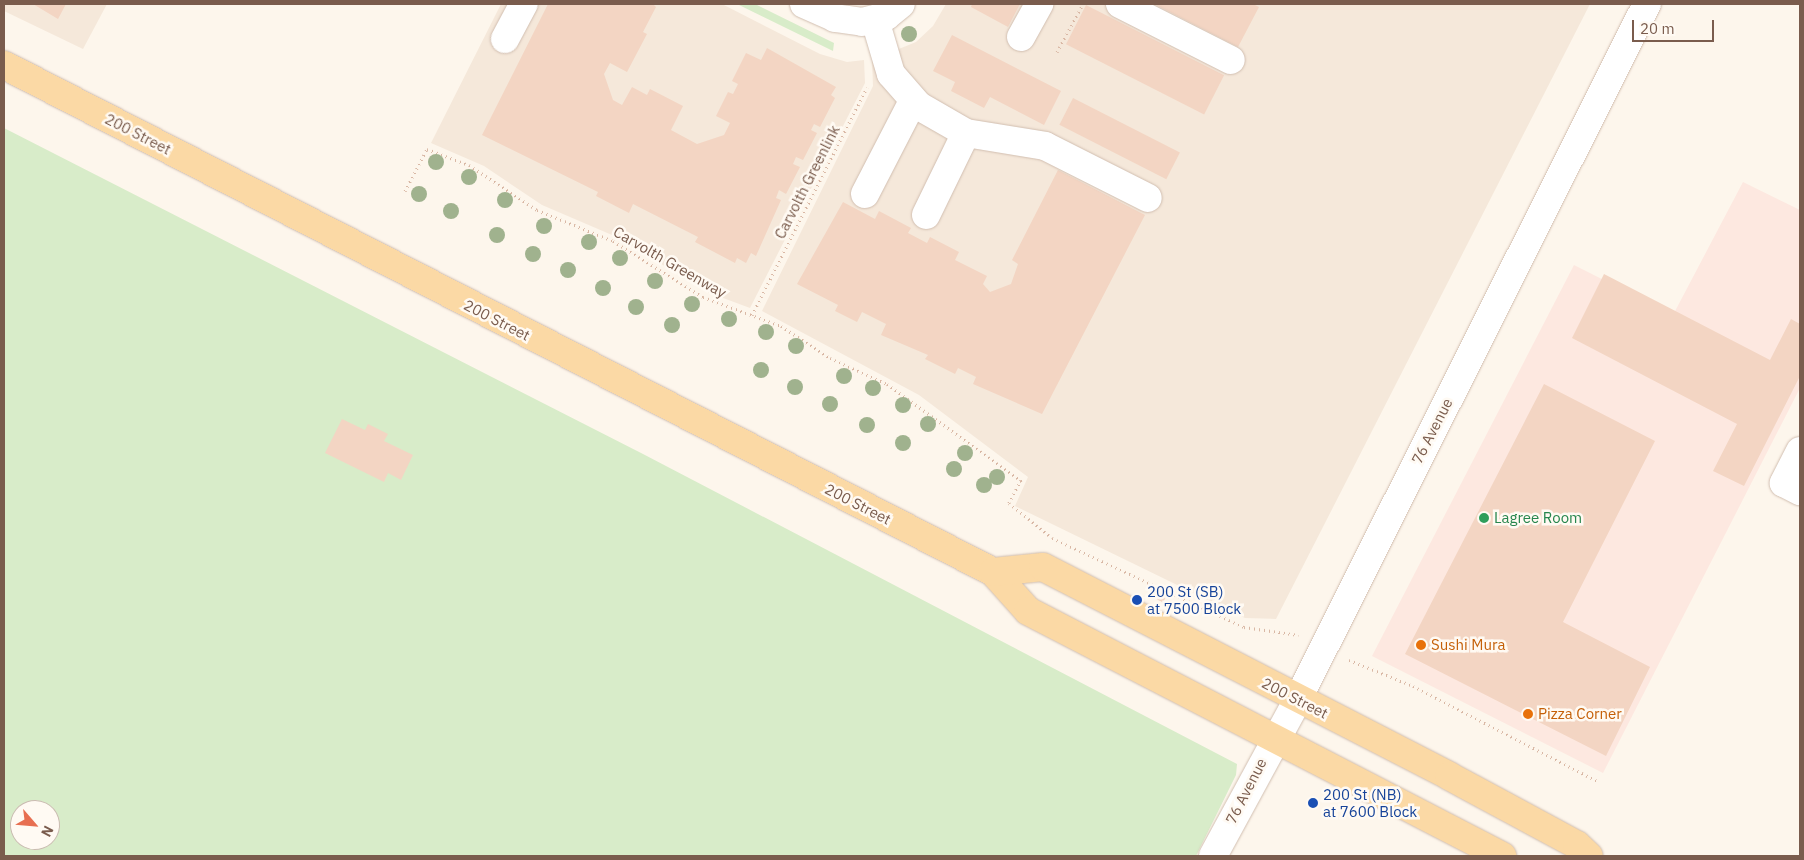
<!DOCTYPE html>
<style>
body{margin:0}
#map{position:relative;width:1804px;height:860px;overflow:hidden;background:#fdf6ec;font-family:"IBM Plex Sans",sans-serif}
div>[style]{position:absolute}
.residential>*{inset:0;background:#f5e8da}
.commercial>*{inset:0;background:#fde8e0}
.green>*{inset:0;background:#d8ecc9}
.building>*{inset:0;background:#f3d5c3;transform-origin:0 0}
.path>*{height:3px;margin-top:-1.5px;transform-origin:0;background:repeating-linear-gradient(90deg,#d9b8a5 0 1px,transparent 0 5px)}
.roads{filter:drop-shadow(0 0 1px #d1beb0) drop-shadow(0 0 1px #d1beb0)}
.minor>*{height:28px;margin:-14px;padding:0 14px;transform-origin:14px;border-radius:14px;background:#fff}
.major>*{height:28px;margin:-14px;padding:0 14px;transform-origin:14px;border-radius:14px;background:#fbd9a5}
.trees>*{width:16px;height:16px;margin:-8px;border-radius:50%;background:#a0b28e}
.dots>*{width:14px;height:14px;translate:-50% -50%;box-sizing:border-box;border:2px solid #fffaf3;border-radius:50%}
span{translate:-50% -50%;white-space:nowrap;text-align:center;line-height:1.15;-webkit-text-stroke:5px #fffaf3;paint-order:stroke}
.street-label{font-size:15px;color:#7a5c4d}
.leisure-label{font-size:15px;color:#27864d}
.left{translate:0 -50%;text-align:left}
.transit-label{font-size:15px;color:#164399}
.food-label{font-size:15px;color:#c56008}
.frame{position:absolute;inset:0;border:5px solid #7a5c4d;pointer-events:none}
.north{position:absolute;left:10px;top:800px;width:50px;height:50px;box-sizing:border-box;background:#fffaf3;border:1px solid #cabbb1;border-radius:50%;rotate:117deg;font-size:14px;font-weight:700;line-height:20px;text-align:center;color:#7a5c4d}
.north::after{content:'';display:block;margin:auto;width:18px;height:22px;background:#e76f51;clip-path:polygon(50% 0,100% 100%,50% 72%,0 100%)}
.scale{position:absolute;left:1632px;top:20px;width:82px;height:22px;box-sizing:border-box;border:2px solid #7a5c4d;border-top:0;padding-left:6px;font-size:15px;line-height:18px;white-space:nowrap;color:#7a5c4d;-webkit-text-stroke:4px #fffaf3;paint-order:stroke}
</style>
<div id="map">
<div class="residential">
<div style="clip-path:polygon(4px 4px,107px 4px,83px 49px,4px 11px)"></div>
<div style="clip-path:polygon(501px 4px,722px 4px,820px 54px,847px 62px,864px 60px,865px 83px,750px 308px,707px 292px,619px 238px,542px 205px,484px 166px,431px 143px)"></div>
<div style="clip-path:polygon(946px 4px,1590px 4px,1276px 619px,1245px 618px,1015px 506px,1028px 477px,919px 395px,762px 311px,873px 86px,872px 60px,916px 42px,933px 26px)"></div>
</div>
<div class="commercial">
<div style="clip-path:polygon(1743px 182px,1800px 210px,1800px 388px,1603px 773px,1372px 656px,1574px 265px,1673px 315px)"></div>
</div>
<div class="green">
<div style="clip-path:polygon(737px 4px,755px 4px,834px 43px,833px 51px)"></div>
<div style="clip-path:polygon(evenodd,4px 128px,643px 454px,1237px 764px,1236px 775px,1196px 856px,4px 856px,4px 128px,20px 810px,50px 810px,50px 840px,20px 840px,20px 810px)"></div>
</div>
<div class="building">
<div style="clip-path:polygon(33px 4px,66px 4px,58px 19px)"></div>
<div style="clip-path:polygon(548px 4px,653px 4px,656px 7px,643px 32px,647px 34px,627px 72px,610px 63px,604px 74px,613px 100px,622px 105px,632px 87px,647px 95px,650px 89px,683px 106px,671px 130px,697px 144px,724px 135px,730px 123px,716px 116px,728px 92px,733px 94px,738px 84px,732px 81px,746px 53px,761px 60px,767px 48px,836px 87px,831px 95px,835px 98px,820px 127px,814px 124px,811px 130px,817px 133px,803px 160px,796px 157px,793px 164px,800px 167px,786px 194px,779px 190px,776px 198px,781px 200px,756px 256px,751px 253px,746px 263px,737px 258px,735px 263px,695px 242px,698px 237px,633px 204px,629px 213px,596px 196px,598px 192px,482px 135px)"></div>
<div style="clip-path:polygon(972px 4px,1020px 4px,1008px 27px,971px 7px)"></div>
<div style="clip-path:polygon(1154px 4px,1253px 4px,1259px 7px,1238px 47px)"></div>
<div style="left:1086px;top:5px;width:155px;height:44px;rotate:27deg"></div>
<div style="clip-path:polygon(952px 35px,1061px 91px,1044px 125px,990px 97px,984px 108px,951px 91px,955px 82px,933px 71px)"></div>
<div style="left:1073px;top:98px;width:120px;height:30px;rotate:27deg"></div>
<div style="clip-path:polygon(1058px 170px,1145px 215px,1042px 414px,973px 384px,976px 377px,958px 368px,955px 374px,925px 359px,928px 355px,881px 335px,886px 324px,862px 312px,857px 322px,835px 311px,838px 305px,797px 284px,843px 202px,875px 219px,879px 211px,911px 228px,908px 233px,927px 243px,930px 237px,959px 252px,955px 260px,987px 276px,983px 284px,990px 292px,1011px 284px,1018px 264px,1012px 260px)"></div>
<div style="clip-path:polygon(1604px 274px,1770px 360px,1791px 319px,1800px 324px,1800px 376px,1744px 486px,1713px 471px,1737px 424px,1572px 338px)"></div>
<div style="clip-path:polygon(1544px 384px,1655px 441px,1563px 622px,1650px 667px,1606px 756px,1405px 654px)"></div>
<div style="clip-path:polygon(342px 419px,365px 430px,368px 424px,388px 434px,384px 441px,413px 455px,401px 480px,388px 473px,384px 482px,325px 453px)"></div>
<div style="left:1152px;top:589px;width:16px;height:7px;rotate:27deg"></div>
</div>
<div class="path">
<div style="left:1057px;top:52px;width:55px;rotate:-61.6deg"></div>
<div style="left:405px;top:191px;width:47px;rotate:-62.4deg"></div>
<div style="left:427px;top:149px;width:45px;rotate:20.9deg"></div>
<div style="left:469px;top:165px;width:82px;rotate:33.5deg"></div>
<div style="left:537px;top:210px;width:82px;rotate:22.2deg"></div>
<div style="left:613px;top:241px;width:106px;rotate:31.9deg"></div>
<div style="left:703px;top:297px;width:83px;rotate:20.4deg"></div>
<div style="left:781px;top:326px;width:59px;rotate:33.1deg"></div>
<div style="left:830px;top:358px;width:63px;rotate:24.5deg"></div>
<div style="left:887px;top:384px;width:168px;rotate:35.8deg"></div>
<div style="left:752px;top:315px;width:255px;rotate:-63.2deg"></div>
<div style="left:1021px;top:480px;width:26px;rotate:118deg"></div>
<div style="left:1009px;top:503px;width:55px;rotate:39.1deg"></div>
<div style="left:1052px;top:538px;width:212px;rotate:24.9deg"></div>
<div style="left:1244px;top:627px;width:55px;rotate:8.4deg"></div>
<div style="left:1349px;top:660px;width:69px;rotate:22.1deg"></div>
<div style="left:1413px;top:686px;width:207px;rotate:27.3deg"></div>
</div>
<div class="roads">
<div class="minor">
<div style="left:804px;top:4px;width:34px;rotate:24deg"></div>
<div style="left:835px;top:18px;width:27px;rotate:8deg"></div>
<div style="left:862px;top:22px;width:25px;rotate:-14deg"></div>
<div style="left:886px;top:16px;width:19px;rotate:-39deg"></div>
<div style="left:1120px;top:4px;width:124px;rotate:26.8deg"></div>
<div style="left:875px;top:20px;width:56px;rotate:73.5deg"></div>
<div style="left:891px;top:74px;width:43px;rotate:48.8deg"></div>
<div style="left:919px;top:106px;width:54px;rotate:29.9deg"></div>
<div style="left:966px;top:133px;width:80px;rotate:9.3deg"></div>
<div style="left:1045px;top:146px;width:115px;rotate:26.8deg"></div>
<div style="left:1021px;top:37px;width:38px;rotate:-61deg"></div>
<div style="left:505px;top:39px;width:40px;rotate:-62deg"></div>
<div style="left:865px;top:194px;width:105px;rotate:-62.7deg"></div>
<div style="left:926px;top:215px;width:91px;rotate:-64deg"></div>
<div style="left:1800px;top:451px;width:36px;rotate:117deg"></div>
<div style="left:1784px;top:483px;width:18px;rotate:27deg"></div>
<div style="left:1213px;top:856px;width:176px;rotate:-61.5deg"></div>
<div style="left:1297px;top:701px;width:780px;rotate:-63.34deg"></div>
</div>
<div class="major">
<div style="left:4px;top:65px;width:1111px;rotate:27.14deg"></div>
<div style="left:993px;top:572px;width:52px;rotate:48.1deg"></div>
<div style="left:1028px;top:611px;width:534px;rotate:27.33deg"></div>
<div style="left:993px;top:572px;width:50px;rotate:-5.7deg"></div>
<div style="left:1043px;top:567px;width:457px;rotate:27.2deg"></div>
<div style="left:1449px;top:776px;width:145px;rotate:28.3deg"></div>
<div style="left:1577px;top:845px;width:16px;rotate:43deg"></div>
</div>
</div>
<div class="trees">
<div style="left:909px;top:34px"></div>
<div style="left:436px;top:162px"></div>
<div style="left:469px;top:177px"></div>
<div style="left:419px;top:194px"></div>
<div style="left:505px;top:200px"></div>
<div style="left:451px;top:211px"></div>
<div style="left:544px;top:226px"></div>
<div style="left:497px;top:235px"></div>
<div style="left:589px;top:242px"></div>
<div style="left:533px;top:254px"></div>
<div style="left:620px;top:258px"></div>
<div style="left:568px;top:270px"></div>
<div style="left:655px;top:281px"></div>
<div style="left:603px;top:288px"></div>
<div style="left:692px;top:304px"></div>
<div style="left:636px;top:307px"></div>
<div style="left:729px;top:319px"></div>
<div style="left:672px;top:325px"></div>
<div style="left:766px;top:332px"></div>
<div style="left:796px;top:346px"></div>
<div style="left:761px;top:370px"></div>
<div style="left:844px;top:376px"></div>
<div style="left:795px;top:387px"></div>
<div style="left:873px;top:388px"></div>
<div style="left:830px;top:404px"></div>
<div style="left:903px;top:405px"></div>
<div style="left:928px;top:424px"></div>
<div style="left:867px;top:425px"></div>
<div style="left:903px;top:443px"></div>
<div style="left:965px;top:453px"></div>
<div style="left:954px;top:469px"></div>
<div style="left:997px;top:477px"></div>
<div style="left:984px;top:485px"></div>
</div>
<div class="dots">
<div style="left:1484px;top:518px;background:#2e9e5b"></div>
<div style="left:1137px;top:600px;background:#1a4fb4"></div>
<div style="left:1421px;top:645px;background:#e8710a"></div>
<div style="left:1528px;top:714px;background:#e8710a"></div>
<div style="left:1313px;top:803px;background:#1a4fb4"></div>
</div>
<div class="street-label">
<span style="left:138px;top:134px;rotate:27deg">200 Street</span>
<span style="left:807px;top:182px;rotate:-63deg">Carvolth Greenlink</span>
<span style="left:670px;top:262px;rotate:30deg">Carvolth Greenway</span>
<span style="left:497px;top:320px;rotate:27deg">200 Street</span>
<span style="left:1432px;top:431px;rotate:-63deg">76 Avenue</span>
<span style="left:858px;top:504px;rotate:27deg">200 Street</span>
<span style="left:1295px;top:698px;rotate:27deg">200 Street</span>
<span style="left:1246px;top:791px;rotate:-63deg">76 Avenue</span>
</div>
<div class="leisure-label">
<span class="left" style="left:1494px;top:518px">Lagree Room</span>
</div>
<div class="transit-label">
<span class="left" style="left:1147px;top:600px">200 St (SB)<br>at 7500 Block</span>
<span class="left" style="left:1323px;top:803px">200 St (NB)<br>at 7600 Block</span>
</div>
<div class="food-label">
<span class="left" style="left:1431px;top:645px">Sushi Mura</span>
<span class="left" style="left:1538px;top:714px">Pizza Corner</span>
</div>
<div class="frame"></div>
<div class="north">N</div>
<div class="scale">20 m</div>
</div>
